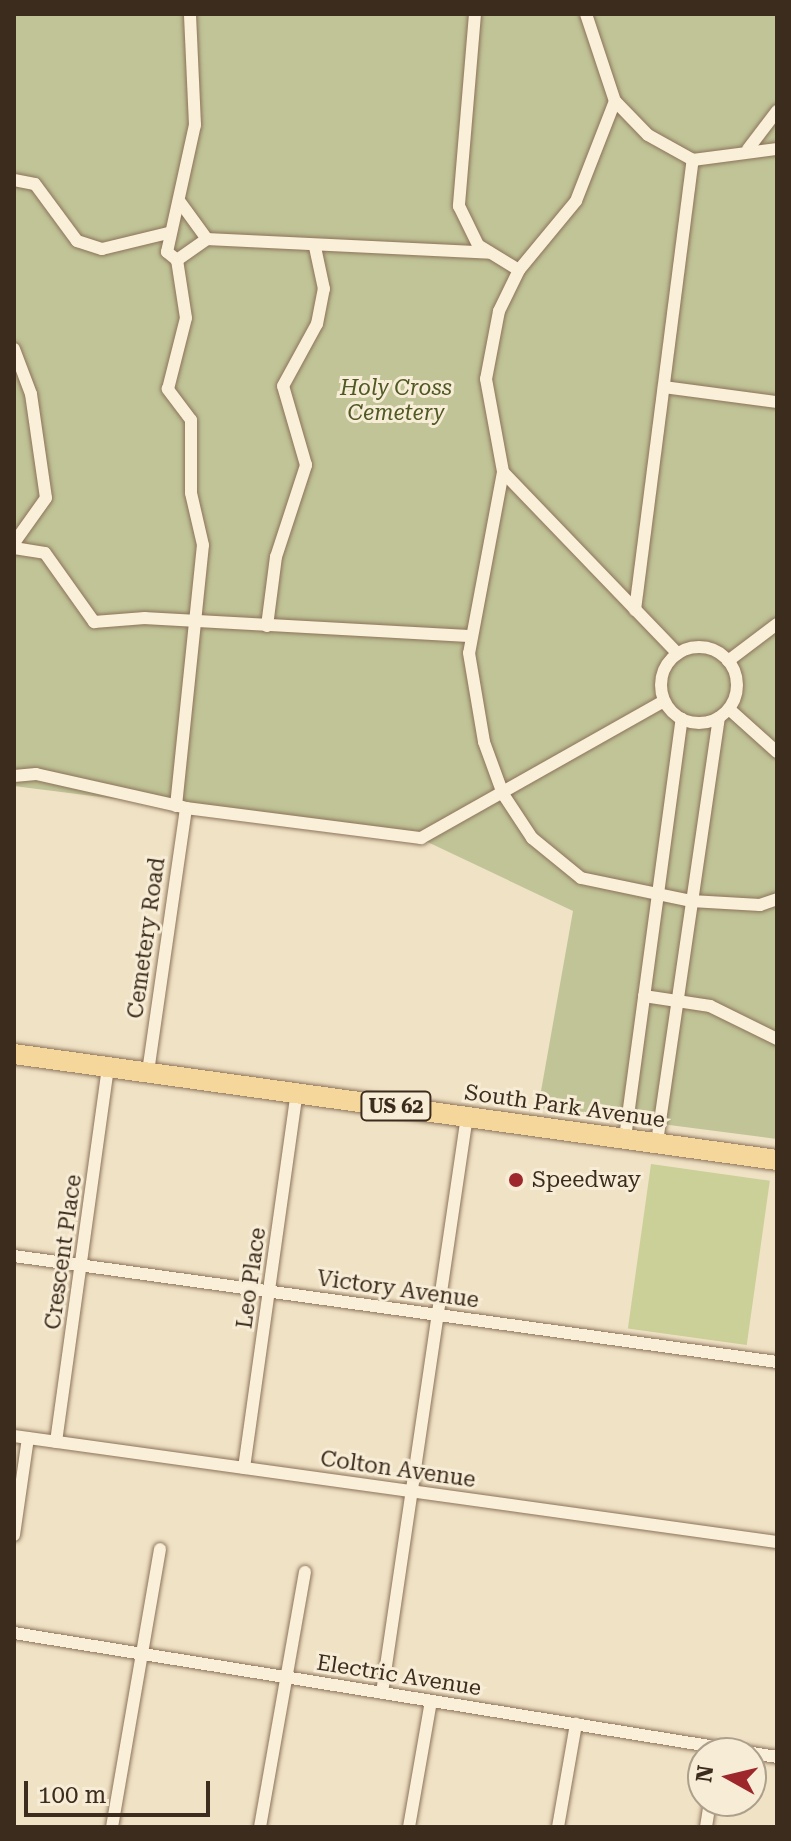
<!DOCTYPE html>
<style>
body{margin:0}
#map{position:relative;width:791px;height:1841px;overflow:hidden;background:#f0e2c5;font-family:"Roboto Serif",serif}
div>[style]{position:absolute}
.green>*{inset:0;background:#cbcf98;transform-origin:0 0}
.cemetery>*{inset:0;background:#c0c497}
.roads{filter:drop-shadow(0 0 2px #8c735a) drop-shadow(0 0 2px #8c735a)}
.street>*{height:12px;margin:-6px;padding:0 6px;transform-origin:6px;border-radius:6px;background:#faefd9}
.street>.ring{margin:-6px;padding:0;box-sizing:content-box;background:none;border:12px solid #faefd9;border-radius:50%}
.primary>*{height:20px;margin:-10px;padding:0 10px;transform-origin:10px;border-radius:10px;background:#f5d69b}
.dots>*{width:22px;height:22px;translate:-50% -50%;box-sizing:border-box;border:4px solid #f7ecd5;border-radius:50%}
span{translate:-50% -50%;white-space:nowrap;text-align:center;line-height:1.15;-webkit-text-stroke:6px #f7ecd5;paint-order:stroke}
.shield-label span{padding:2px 6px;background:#f7ecd5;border:2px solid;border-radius:6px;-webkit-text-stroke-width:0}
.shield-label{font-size:20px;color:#3c2c1e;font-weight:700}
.park-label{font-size:22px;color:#4e5924;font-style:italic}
.street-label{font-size:22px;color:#3c2c1e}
.poi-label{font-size:22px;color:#3c2c1e}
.left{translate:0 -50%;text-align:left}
.frame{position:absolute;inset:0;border:16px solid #3c2c1e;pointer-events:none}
.north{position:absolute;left:687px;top:1737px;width:80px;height:80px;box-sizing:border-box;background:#f7ecd5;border:2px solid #ac9f8c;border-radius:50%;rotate:278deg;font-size:22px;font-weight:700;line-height:32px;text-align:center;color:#3c2c1e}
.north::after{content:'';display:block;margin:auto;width:28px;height:36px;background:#9e272c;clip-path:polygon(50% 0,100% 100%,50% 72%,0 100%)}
.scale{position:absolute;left:24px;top:1781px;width:186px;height:36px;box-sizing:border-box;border:4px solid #3c2c1e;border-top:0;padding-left:10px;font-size:24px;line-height:28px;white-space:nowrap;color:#3c2c1e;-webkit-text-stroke:6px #f7ecd5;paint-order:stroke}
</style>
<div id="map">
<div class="green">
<div style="left:651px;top:1164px;width:120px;height:166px;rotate:8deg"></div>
</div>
<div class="cemetery">
<div style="clip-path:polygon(14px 14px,777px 14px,777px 1139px,538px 1108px,573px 911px,417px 837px,14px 786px)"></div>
</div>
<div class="roads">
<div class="street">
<div style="left:475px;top:14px;width:193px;rotate:94.8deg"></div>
<div style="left:459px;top:206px;width:43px;rotate:64deg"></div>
<div style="left:478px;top:245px;width:48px;rotate:31.4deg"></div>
<div style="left:586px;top:14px;width:92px;rotate:71.6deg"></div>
<div style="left:615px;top:101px;width:107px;rotate:111.3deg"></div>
<div style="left:576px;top:201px;width:89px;rotate:129.6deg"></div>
<div style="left:519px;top:270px;width:46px;rotate:116deg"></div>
<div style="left:499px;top:311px;width:69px;rotate:100.8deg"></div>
<div style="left:486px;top:379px;width:95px;rotate:79.6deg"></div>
<div style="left:503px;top:472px;width:252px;rotate:46.1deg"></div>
<div style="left:615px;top:101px;width:47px;rotate:45.9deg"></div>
<div style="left:648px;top:135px;width:51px;rotate:29.1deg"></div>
<div style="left:748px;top:149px;width:48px;rotate:-52.7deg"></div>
<div style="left:14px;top:180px;width:21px;rotate:11deg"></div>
<div style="left:35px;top:184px;width:71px;rotate:53.6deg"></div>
<div style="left:77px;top:241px;width:26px;rotate:18deg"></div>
<div style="left:102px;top:249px;width:68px;rotate:-13.6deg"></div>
<div style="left:180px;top:202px;width:46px;rotate:53.9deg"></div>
<div style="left:207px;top:239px;width:37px;rotate:145deg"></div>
<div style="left:177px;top:260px;width:13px;rotate:-141deg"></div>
<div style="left:167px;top:252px;width:130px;rotate:-77.6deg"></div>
<div style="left:195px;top:125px;width:111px;rotate:-92.6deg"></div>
<div style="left:207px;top:239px;width:283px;rotate:2.8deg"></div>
<div style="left:14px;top:349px;width:48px;rotate:69.3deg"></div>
<div style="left:31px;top:394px;width:105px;rotate:81.8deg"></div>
<div style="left:46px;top:498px;width:55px;rotate:125.4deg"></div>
<div style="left:664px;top:387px;width:114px;rotate:7.6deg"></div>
<div style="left:503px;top:472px;width:184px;rotate:100.6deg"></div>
<div style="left:469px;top:653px;width:90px;rotate:80.4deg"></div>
<div style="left:484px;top:742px;width:55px;rotate:69.9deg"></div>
<div style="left:503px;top:794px;width:53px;rotate:56.6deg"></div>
<div style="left:532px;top:838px;width:63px;rotate:39.2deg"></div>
<div style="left:581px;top:878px;width:112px;rotate:11.8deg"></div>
<div style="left:691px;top:901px;width:69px;rotate:3.3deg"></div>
<div style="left:760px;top:905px;width:18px;rotate:-19deg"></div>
<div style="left:14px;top:548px;width:31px;rotate:9deg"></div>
<div style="left:45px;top:553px;width:85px;rotate:54.6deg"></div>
<div style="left:94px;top:622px;width:51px;rotate:-4.5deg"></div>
<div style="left:145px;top:618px;width:327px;rotate:3.2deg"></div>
<div style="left:635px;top:610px;width:454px;rotate:-82.7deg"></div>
<div style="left:693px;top:160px;width:85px;rotate:-7.5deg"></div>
<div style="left:267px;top:626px;width:70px;rotate:-82.6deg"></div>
<div style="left:276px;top:557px;width:97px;rotate:-71.9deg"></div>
<div style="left:306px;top:465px;width:82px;rotate:-106.2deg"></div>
<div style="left:283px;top:386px;width:71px;rotate:-61.3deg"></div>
<div style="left:317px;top:324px;width:36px;rotate:-79deg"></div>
<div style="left:324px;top:289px;width:43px;rotate:-102.1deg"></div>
<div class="ring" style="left:661px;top:647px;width:64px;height:64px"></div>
<div style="left:728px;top:661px;width:61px;rotate:-37.1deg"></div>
<div style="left:729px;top:709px;width:64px;rotate:41.9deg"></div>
<div style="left:14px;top:776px;width:22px;rotate:-5deg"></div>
<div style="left:36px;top:774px;width:150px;rotate:12.7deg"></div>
<div style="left:176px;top:806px;width:262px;rotate:-84.1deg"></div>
<div style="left:203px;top:545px;width:53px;rotate:-103deg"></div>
<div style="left:191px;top:493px;width:73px;rotate:-90deg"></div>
<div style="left:191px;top:420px;width:39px;rotate:-127deg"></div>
<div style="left:168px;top:389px;width:73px;rotate:-75.8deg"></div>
<div style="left:186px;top:318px;width:59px;rotate:-98.8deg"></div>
<div style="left:644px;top:996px;width:67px;rotate:8.6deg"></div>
<div style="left:710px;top:1006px;width:75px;rotate:26.2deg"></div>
<div style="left:148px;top:1072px;width:267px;rotate:-81.8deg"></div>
<div style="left:186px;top:808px;width:237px;rotate:7.3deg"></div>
<div style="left:421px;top:838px;width:279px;rotate:-29.4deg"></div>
<div style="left:625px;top:1138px;width:423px;rotate:-82.3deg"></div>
<div style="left:657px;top:1142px;width:429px;rotate:-81.7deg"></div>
<div style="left:14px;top:1256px;width:770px;rotate:7.91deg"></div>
<div style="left:14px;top:1436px;width:770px;rotate:7.91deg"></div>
<div style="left:56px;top:1442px;width:379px;rotate:-82.1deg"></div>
<div style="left:244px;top:1468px;width:379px;rotate:-82deg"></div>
<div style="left:14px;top:1535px;width:98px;rotate:-81.8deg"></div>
<div style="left:14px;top:1633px;width:773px;rotate:9.23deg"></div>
<div style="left:382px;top:1693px;width:583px;rotate:-81.62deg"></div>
<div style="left:112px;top:1827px;width:282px;rotate:-80.2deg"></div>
<div style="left:260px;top:1827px;width:259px;rotate:-80deg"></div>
<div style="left:409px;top:1827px;width:128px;rotate:-80.1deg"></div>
<div style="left:558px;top:1827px;width:105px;rotate:-80.1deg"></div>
<div style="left:706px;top:1827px;width:26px;rotate:-81deg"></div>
</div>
<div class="primary">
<div style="left:14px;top:1054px;width:770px;rotate:7.91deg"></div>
</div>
</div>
<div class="dots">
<div style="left:516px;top:1180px;background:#9e272c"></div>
</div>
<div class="shield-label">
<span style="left:396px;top:1106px">US 62</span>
</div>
<div class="park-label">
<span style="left:396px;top:400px">Holy Cross<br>Cemetery</span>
</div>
<div class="street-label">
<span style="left:146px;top:938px;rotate:-82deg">Cemetery Road</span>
<span style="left:565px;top:1106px;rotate:8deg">South Park Avenue</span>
<span style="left:63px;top:1252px;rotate:-82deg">Crescent Place</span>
<span style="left:251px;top:1278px;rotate:-82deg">Leo Place</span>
<span style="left:398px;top:1289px;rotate:8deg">Victory Avenue</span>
<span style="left:398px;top:1469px;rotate:8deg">Colton Avenue</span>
<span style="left:399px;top:1675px;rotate:9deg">Electric Avenue</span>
</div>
<div class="poi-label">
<span class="left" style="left:532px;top:1180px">Speedway</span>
</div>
<div class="frame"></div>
<div class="north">N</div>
<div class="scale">100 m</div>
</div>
